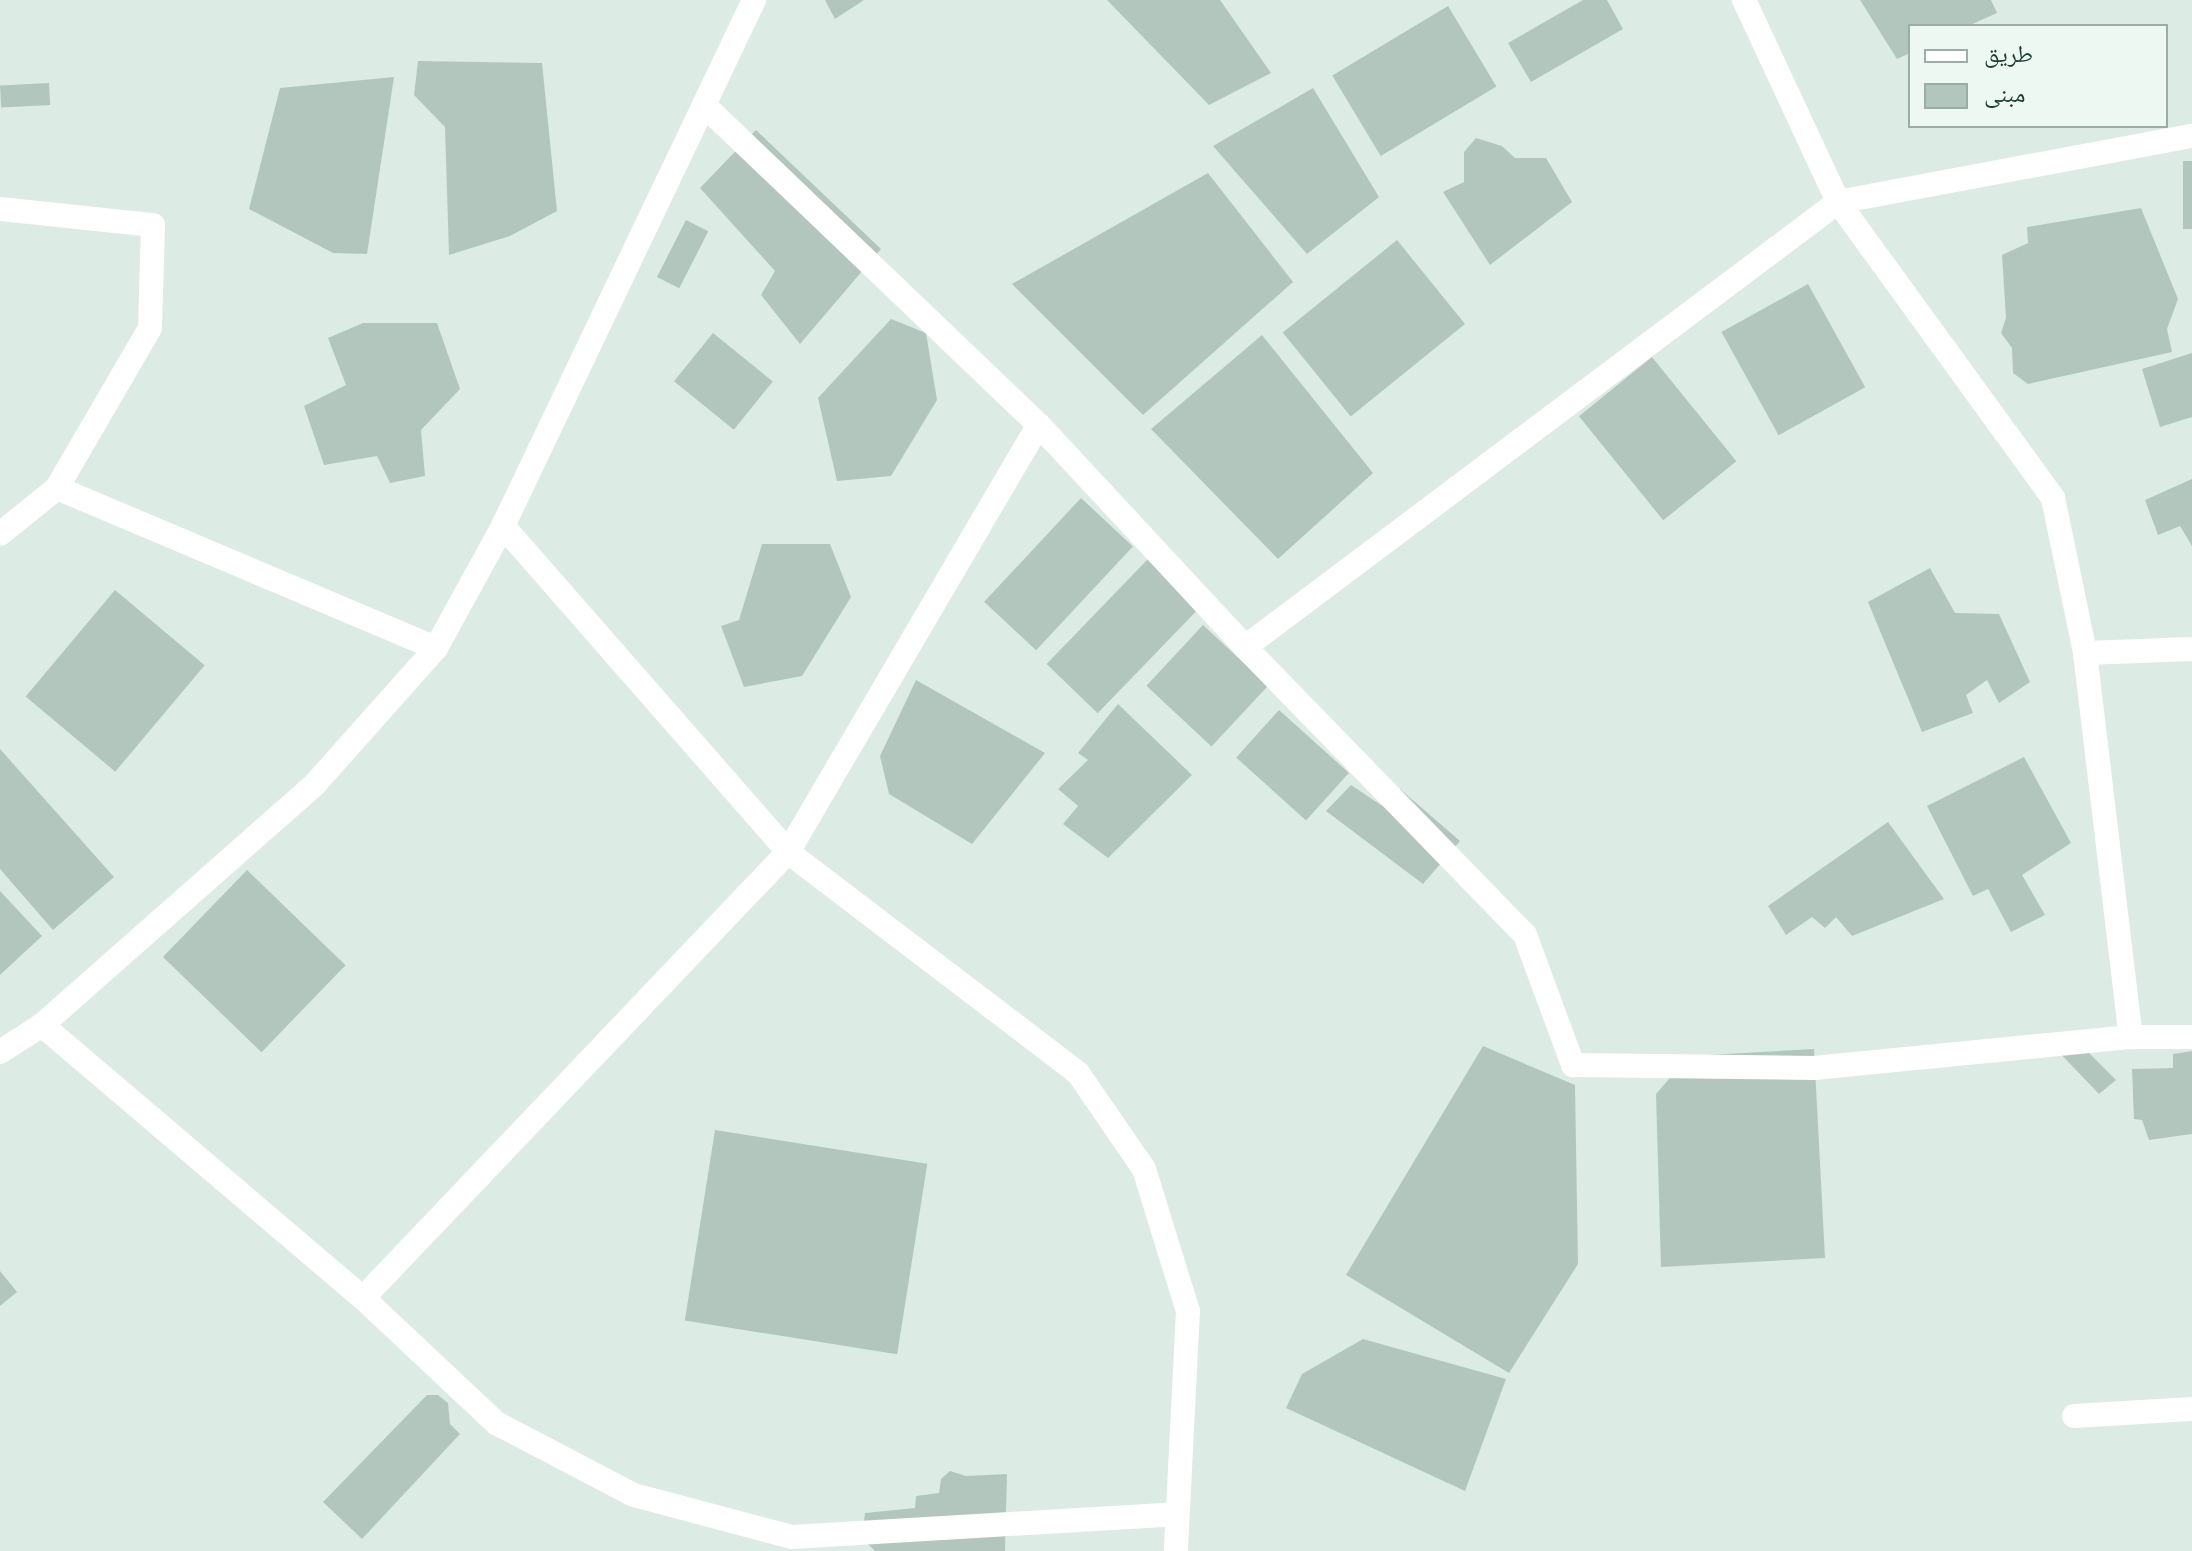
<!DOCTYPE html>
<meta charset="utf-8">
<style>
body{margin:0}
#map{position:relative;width:2192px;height:1551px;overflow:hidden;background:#ddebe5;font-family:"Source Sans 3","Noto Naskh Arabic",sans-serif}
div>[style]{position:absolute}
.building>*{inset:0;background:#b3c6be;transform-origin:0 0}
.street>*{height:24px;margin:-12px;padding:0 12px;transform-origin:12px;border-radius:12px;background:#fff}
span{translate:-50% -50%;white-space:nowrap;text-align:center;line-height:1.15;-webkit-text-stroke:8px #eef8f3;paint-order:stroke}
.legend{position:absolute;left:1908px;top:24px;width:260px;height:104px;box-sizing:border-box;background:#eef8f3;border:2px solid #9aada7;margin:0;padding:10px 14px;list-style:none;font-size:24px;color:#1d3c35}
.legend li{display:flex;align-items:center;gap:16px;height:40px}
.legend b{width:40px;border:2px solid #9aada7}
</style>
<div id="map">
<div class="building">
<div style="clip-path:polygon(825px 0,864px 0,835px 19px)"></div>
<div style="clip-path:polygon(1107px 0,1220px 0,1271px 73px,1209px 105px)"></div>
<div style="clip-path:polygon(1583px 0,1607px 0,1623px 29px,1531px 82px,1508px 43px)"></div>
<div style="clip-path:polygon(1860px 0,1991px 0,1997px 13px,1968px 26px,1910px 26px,1910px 53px,1897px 59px)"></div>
<div style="left:1448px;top:6px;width:94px;height:135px;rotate:59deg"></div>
<div style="clip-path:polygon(418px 61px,542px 63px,557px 211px,510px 236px,449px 255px,445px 127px,414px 95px)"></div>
<div style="clip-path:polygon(394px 77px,367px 254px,333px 253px,249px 209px,280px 88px)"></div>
<div style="left:49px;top:83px;width:22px;height:49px;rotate:87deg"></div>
<div style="clip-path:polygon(1313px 88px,1379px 197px,1307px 254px,1213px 146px)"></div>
<div style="clip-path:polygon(756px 130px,881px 249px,800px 344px,761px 295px,775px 271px,700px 188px)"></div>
<div style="clip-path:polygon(1476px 138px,1502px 146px,1515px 158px,1546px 158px,1572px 202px,1490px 265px,1443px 192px,1464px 182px,1464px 152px)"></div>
<div style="left:2192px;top:161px;width:68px;height:9px;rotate:90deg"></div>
<div style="clip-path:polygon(1208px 173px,1293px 282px,1143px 415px,1012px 284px)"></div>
<div style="clip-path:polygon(2141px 208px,2178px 299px,2167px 329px,2172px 352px,2028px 384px,2013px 373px,2012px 348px,2001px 333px,2006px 318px,2002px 255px,2028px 243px,2027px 227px)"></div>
<div style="left:686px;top:220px;width:25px;height:64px;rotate:27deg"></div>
<div style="left:1397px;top:240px;width:108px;height:147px;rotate:51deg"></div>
<div style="left:1808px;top:284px;width:118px;height:99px;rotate:61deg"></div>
<div style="clip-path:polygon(891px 319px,926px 333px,937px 400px,891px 476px,837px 481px,818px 398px)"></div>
<div style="clip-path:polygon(363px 323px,437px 323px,460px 389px,421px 430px,425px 476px,390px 483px,377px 456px,324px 465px,304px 406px,346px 385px,328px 338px)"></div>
<div style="left:713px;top:333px;width:77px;height:62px;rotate:39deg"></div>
<div style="clip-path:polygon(1262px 335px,1373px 473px,1278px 559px,1151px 429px)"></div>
<div style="clip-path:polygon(2192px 353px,2192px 417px,2160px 427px,2142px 369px)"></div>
<div style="left:1652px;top:357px;width:134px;height:94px;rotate:51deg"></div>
<div style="clip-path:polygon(2192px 479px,2192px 546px,2180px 526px,2158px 535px,2145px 500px)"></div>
<div style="left:1081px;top:498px;width:71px;height:142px;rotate:43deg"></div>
<div style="clip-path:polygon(762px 544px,830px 544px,851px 597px,802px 676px,744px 687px,721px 626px,739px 620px)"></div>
<div style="left:1148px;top:559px;width:71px;height:146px;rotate:44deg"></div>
<div style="clip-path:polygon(1930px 568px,1955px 613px,1999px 614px,2030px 682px,1999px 703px,1987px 680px,1966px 695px,1973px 713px,1922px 732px,1868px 602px)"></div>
<div style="left:115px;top:590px;width:117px;height:139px;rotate:40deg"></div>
<div style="left:1203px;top:625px;width:89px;height:83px;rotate:43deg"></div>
<div style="clip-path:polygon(916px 680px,1045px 753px,972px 844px,889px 794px,880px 756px)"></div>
<div style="clip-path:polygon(1118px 704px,1192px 775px,1108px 858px,1063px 824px,1078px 806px,1058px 789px,1088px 760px,1078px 753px)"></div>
<div style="left:1279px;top:710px;width:94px;height:64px;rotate:42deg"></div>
<div style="clip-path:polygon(0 749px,114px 877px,53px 930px,0 869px)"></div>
<div style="clip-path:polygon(2024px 757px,2071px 843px,2022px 875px,2045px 915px,2011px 932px,1988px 889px,1973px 896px,1927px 806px)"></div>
<div style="clip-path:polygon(1351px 785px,1384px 807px,1400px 789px,1460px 841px,1423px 884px,1326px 811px)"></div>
<div style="clip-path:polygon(1888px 822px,1944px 899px,1852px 936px,1836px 917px,1825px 928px,1812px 917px,1786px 935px,1768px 906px)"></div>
<div style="left:247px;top:870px;width:137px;height:121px;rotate:44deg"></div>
<div style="clip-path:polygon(0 891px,42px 936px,0 975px)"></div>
<div style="clip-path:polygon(2072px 1036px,2116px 1080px,2099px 1094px,2054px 1047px)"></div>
<div style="clip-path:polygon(1483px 1046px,1575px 1085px,1578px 1264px,1509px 1373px,1346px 1275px)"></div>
<div style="clip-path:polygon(1814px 1049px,1825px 1258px,1661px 1267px,1656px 1094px,1689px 1056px)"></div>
<div style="clip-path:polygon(2192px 1051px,2192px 1134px,2149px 1140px,2142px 1120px,2134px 1119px,2132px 1069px,2173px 1068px,2173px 1054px)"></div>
<div style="left:715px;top:1130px;width:215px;height:193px;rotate:9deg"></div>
<div style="clip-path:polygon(0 1271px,17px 1292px,0 1306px)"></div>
<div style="clip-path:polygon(1363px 1339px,1506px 1379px,1465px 1491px,1286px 1408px,1302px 1374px)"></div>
<div style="clip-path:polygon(427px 1395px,438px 1395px,448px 1403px,450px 1424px,460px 1434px,362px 1539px,323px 1502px)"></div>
<div style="clip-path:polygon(950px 1471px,966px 1476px,1007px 1474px,1005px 1551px,875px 1551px,862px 1538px,865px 1513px,915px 1508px,916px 1496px,939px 1493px,941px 1479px)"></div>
</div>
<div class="street">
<div style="left:1744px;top:0;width:223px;rotate:65deg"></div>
<div style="left:1838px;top:202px;width:366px;rotate:54deg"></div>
<div style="left:2053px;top:498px;width:158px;rotate:78.3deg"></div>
<div style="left:2085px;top:653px;width:387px;rotate:83.2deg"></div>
<div style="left:704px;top:105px;width:463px;rotate:43.7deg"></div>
<div style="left:1039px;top:425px;width:303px;rotate:47.1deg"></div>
<div style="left:1245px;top:647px;width:402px;rotate:45.8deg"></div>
<div style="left:1525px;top:935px;width:139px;rotate:69.7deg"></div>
<div style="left:1573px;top:1065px;width:241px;rotate:0.7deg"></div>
<div style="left:1814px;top:1068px;width:319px;rotate:-5.6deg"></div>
<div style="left:2131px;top:1037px;width:61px"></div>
<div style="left:0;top:209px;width:154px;rotate:6deg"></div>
<div style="left:153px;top:225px;width:103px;rotate:91.7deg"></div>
<div style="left:150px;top:328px;width:185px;rotate:120.2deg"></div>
<div style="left:57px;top:488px;width:73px;rotate:141.1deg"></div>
<div style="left:57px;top:488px;width:411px;rotate:22.9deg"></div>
<div style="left:503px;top:526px;width:433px;rotate:48.8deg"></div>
<div style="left:788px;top:852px;width:365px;rotate:37.3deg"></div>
<div style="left:1078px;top:1073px;width:116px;rotate:55.5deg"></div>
<div style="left:1144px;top:1169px;width:149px;rotate:72.8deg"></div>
<div style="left:1188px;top:1311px;width:240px;rotate:92.9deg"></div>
<div style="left:1245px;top:647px;width:741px;rotate:-36.89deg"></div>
<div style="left:1838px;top:202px;width:360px;rotate:-10.6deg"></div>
<div style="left:2085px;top:653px;width:107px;rotate:-2.1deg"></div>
<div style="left:42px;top:1025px;width:421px;rotate:40.4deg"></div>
<div style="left:363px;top:1298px;width:183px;rotate:43.2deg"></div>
<div style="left:496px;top:1423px;width:156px;rotate:27.6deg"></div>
<div style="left:634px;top:1495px;width:163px;rotate:14.9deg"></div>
<div style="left:792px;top:1537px;width:384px;rotate:-3.4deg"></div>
<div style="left:0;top:1052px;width:50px;rotate:-32.7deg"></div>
<div style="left:42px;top:1025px;width:364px;rotate:-41.4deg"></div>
<div style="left:315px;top:784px;width:182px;rotate:-48.3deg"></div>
<div style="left:436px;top:648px;width:139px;rotate:-61.2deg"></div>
<div style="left:503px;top:526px;width:583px;rotate:-64.49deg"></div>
<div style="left:363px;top:1298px;width:616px;rotate:-46.38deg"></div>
<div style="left:788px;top:852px;width:495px;rotate:-59.6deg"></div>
<div style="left:2074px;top:1416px;width:118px;rotate:-3.4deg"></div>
</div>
<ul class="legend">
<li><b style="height:10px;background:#fff"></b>طريق</li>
<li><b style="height:22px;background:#b3c6be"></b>مبنى</li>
</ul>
</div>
